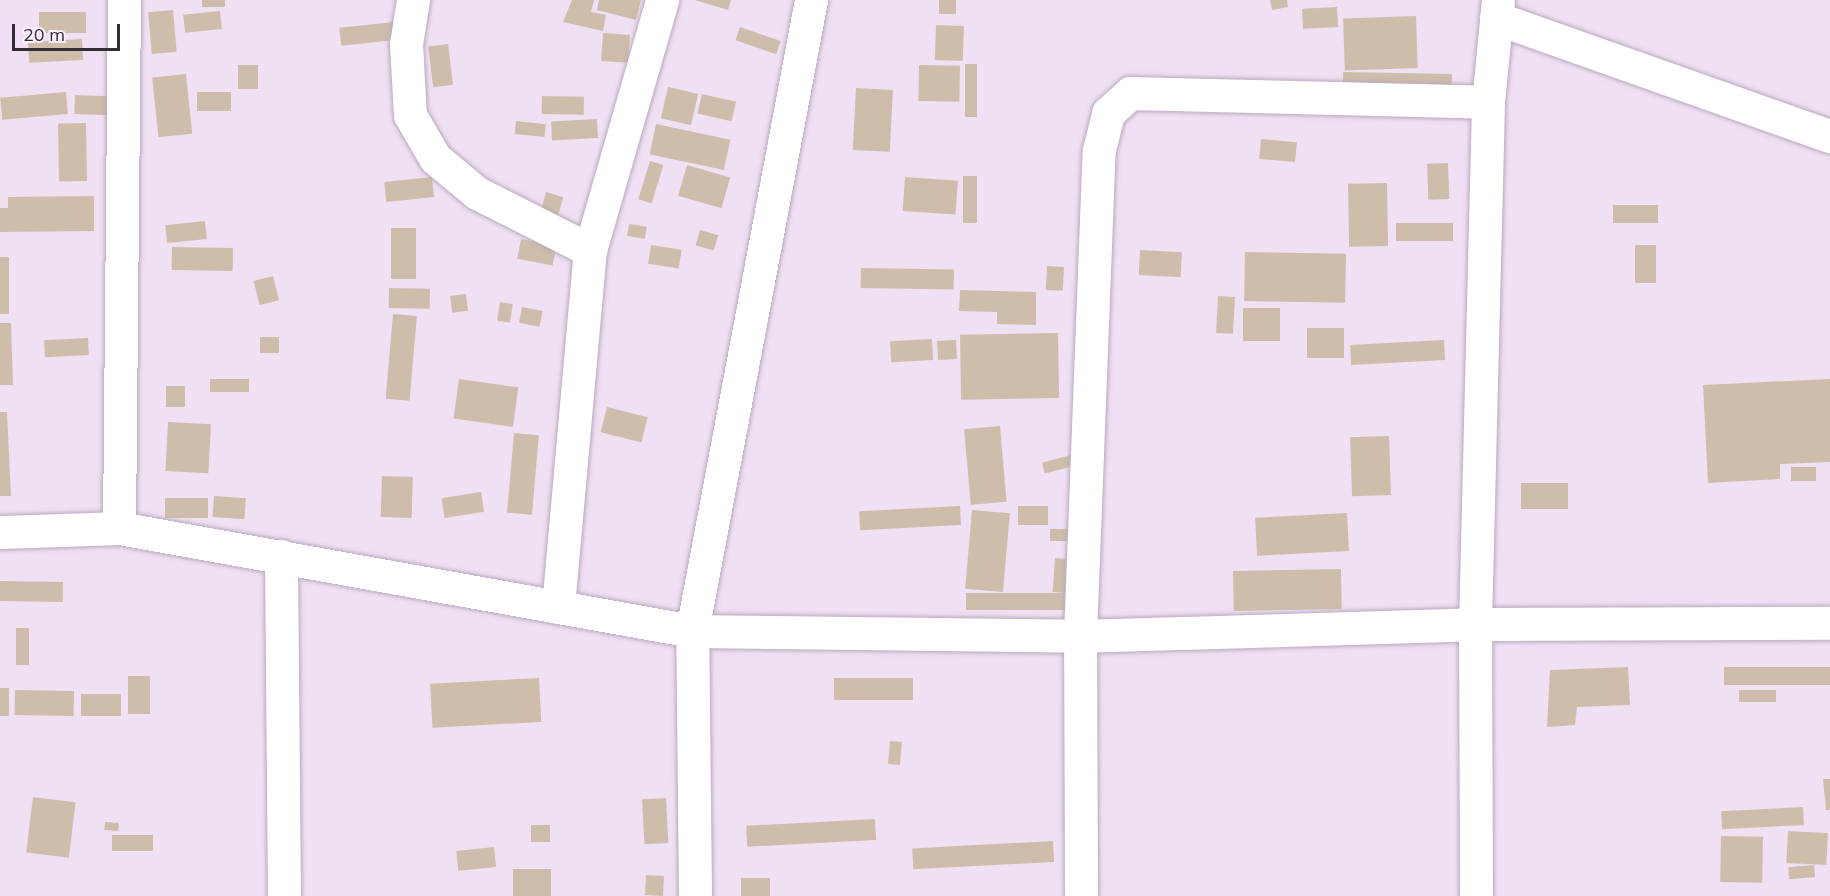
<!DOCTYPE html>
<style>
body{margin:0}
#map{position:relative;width:1830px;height:896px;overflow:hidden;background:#f0e0f4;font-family:Mulish,sans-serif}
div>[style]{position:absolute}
.building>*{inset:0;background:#cebdaa;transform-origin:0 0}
.roads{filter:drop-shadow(0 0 2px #b8a9bc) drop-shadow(0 0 2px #b8a9bc)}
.minor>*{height:33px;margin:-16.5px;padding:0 16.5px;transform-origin:16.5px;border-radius:16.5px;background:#fff}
span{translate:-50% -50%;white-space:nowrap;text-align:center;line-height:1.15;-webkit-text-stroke:4.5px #fcefff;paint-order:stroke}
.scale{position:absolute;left:12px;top:24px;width:108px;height:27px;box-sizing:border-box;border:3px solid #332d35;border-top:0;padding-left:8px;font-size:18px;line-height:21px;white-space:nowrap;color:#332d35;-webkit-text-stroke:4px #fcefff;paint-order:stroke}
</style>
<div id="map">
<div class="building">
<div style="left:202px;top:0;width:23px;height:7px"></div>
<div style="clip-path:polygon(572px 0,594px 0,591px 12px,606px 15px,603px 31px,563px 22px)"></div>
<div style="clip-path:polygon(599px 0,641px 0,636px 20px,597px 10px)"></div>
<div style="clip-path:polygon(695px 0,731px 0,728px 10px)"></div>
<div style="left:939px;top:0;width:17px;height:14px"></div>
<div style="clip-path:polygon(1270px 0,1287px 0,1288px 7px,1272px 10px)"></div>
<div style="left:1337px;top:7px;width:20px;height:35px;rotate:87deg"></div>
<div style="left:173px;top:10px;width:42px;height:25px;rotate:85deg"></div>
<div style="left:220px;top:11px;width:18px;height:37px;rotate:84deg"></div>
<div style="left:86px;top:12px;width:21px;height:47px;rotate:90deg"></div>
<div style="left:1416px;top:16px;width:52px;height:73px;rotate:88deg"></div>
<div style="left:394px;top:22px;width:18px;height:55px;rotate:84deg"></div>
<div style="left:936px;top:25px;width:28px;height:35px;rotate:2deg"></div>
<div style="left:740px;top:27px;width:43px;height:14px;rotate:19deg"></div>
<div style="left:603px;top:33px;width:27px;height:28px;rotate:4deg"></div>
<div style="left:82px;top:39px;width:21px;height:54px;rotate:87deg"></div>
<div style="left:448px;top:44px;width:41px;height:20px;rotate:83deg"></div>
<div style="left:965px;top:64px;width:12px;height:53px"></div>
<div style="left:238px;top:65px;width:20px;height:24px"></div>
<div style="left:919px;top:65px;width:41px;height:36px;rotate:1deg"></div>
<div style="left:1343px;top:72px;width:109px;height:22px;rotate:1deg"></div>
<div style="left:186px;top:74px;width:60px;height:34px;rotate:84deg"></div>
<div style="left:668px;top:87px;width:31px;height:32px;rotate:13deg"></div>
<div style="left:856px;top:88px;width:37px;height:62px;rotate:3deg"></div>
<div style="left:66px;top:92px;width:22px;height:66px;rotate:85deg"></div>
<div style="left:197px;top:92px;width:34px;height:19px"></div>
<div style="left:702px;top:94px;width:35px;height:20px;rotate:13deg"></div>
<div style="left:75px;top:95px;width:34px;height:19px;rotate:2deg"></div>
<div style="left:542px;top:96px;width:42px;height:18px;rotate:1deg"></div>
<div style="left:597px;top:119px;width:19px;height:46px;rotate:87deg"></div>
<div style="left:516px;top:121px;width:30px;height:13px;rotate:6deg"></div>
<div style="left:86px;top:123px;width:58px;height:28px;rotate:89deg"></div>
<div style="left:656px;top:124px;width:76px;height:31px;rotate:12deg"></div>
<div style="left:1261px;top:139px;width:36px;height:20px;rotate:5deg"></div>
<div style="left:650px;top:161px;width:14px;height:40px;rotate:17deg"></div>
<div style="left:1448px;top:163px;width:36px;height:21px;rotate:88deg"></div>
<div style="left:687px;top:165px;width:45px;height:32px;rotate:16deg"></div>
<div style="left:963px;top:176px;width:14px;height:47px"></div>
<div style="left:432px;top:177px;width:20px;height:48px;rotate:84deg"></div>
<div style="left:905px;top:177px;width:53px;height:34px;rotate:4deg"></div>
<div style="left:1387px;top:183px;width:63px;height:39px;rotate:89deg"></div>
<div style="left:546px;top:192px;width:18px;height:25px;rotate:16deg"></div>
<div style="clip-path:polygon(94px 196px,94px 231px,0 232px,0 208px,8px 208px,8px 197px)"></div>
<div style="left:1658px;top:205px;width:18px;height:45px;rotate:90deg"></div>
<div style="left:205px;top:221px;width:18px;height:40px;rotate:84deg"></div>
<div style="left:1396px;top:223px;width:57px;height:18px"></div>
<div style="left:629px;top:224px;width:18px;height:12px;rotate:9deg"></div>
<div style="left:391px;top:228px;width:25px;height:51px"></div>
<div style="left:700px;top:230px;width:19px;height:16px;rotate:16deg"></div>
<div style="left:521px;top:239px;width:36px;height:20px;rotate:11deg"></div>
<div style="left:651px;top:245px;width:31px;height:19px;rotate:9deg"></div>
<div style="left:1635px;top:245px;width:21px;height:38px"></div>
<div style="left:172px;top:247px;width:61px;height:23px;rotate:1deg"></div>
<div style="left:1140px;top:250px;width:42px;height:25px;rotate:3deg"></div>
<div style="left:1245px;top:252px;width:101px;height:49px;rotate:1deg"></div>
<div style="left:0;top:257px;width:9px;height:57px"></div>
<div style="left:1047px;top:266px;width:17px;height:24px;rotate:3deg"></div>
<div style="left:861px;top:268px;width:93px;height:20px;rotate:1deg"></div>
<div style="left:273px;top:276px;width:25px;height:20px;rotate:76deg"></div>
<div style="left:389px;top:288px;width:41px;height:20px;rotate:1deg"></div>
<div style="clip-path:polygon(960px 290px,1036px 292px,1036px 325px,997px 324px,997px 312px,959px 311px)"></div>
<div style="left:466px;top:294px;width:17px;height:16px;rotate:83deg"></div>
<div style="left:1218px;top:296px;width:17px;height:37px;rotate:3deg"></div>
<div style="left:500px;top:302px;width:13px;height:19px;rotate:9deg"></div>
<div style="left:522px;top:307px;width:21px;height:16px;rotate:11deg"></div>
<div style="left:1243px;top:308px;width:37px;height:33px"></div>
<div style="left:393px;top:314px;width:24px;height:85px;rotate:5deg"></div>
<div style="clip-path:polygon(0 323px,11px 323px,13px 385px,0 385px)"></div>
<div style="left:1344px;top:328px;width:30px;height:37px;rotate:90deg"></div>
<div style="left:1058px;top:333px;width:65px;height:98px;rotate:89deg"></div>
<div style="left:260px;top:337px;width:19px;height:16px"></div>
<div style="left:88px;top:338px;width:17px;height:44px;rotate:87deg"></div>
<div style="left:932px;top:339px;width:21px;height:42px;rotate:87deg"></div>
<div style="left:956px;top:340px;width:19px;height:19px;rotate:87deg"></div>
<div style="left:1444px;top:340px;width:20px;height:94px;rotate:87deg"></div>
<div style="left:210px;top:379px;width:39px;height:13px"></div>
<div style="left:459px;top:379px;width:60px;height:40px;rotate:8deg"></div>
<div style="clip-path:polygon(1830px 379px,1830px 462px,1780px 464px,1780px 479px,1708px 483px,1703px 385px)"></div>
<div style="left:166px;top:386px;width:19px;height:21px"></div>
<div style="left:607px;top:407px;width:42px;height:26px;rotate:14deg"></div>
<div style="clip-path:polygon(0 412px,7px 412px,11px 496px,0 496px)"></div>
<div style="left:168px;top:422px;width:43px;height:49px;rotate:3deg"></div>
<div style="left:1000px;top:426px;width:76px;height:36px;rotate:85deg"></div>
<div style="left:514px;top:433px;width:25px;height:80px;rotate:5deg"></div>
<div style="left:1389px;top:436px;width:59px;height:39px;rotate:88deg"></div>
<div style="left:1071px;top:455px;width:11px;height:30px;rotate:75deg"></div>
<div style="left:1816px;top:467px;width:14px;height:25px;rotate:90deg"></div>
<div style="left:382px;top:476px;width:31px;height:41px;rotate:2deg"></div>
<div style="left:1568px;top:483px;width:26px;height:47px;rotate:90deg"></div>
<div style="left:481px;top:492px;width:20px;height:40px;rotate:81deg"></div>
<div style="left:214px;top:496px;width:32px;height:21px;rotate:4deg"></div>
<div style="left:165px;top:498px;width:43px;height:20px"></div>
<div style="left:960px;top:506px;width:19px;height:101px;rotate:87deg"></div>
<div style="left:1048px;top:506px;width:19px;height:30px;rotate:90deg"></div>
<div style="left:972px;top:510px;width:38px;height:79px;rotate:5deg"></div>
<div style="left:1347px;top:513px;width:38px;height:92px;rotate:87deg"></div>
<div style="left:1069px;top:529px;width:12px;height:19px;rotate:90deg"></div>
<div style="left:1055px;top:558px;width:15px;height:34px;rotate:4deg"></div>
<div style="left:1341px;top:569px;width:40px;height:108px;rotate:89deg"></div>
<div style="left:0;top:581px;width:63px;height:20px;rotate:1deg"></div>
<div style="left:1070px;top:593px;width:17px;height:104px;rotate:90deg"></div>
<div style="left:16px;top:628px;width:13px;height:37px"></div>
<div style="clip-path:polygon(1628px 667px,1630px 705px,1577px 707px,1575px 725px,1547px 727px,1550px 670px)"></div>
<div style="left:1724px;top:667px;width:106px;height:18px"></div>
<div style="left:128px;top:676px;width:22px;height:38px"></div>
<div style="left:539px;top:678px;width:44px;height:109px;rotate:87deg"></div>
<div style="left:913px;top:678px;width:22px;height:79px;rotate:90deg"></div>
<div style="left:0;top:688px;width:9px;height:28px"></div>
<div style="left:15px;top:690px;width:59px;height:25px;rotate:1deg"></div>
<div style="left:1739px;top:690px;width:37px;height:12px"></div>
<div style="left:121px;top:694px;width:22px;height:40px;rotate:90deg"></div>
<div style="left:890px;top:741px;width:12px;height:23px;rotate:5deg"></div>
<div style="clip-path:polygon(1823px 779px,1830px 779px,1830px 810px,1826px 810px)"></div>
<div style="left:33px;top:797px;width:43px;height:56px;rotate:7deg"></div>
<div style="left:666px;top:798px;width:45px;height:24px;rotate:87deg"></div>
<div style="left:1803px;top:807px;width:18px;height:82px;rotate:87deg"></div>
<div style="left:875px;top:819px;width:21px;height:129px;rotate:87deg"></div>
<div style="left:105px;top:822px;width:14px;height:8px;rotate:4deg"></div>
<div style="left:531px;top:825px;width:19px;height:17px"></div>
<div style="left:1788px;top:831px;width:40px;height:32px;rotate:3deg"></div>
<div style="left:112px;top:835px;width:41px;height:16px"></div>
<div style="left:1721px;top:836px;width:42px;height:46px;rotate:1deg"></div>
<div style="left:1053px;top:841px;width:21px;height:141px;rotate:87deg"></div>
<div style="left:494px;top:847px;width:20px;height:38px;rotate:84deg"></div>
<div style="left:1814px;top:865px;width:12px;height:26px;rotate:85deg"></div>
<div style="left:513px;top:869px;width:38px;height:27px"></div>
<div style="left:646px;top:875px;width:18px;height:20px;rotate:3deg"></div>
<div style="left:770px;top:878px;width:18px;height:29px;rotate:90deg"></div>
</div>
<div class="roads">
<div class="minor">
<div style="left:413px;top:0;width:45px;rotate:99deg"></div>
<div style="left:406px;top:44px;width:71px;rotate:86.8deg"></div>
<div style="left:410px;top:115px;width:50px;rotate:59.8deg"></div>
<div style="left:435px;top:158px;width:55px;rotate:39.8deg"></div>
<div style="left:477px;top:193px;width:127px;rotate:26.8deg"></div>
<div style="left:1496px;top:18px;width:354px;rotate:19.5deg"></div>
<div style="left:119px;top:528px;width:528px;rotate:-89.46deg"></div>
<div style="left:0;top:532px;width:119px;rotate:-1.9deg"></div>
<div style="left:119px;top:528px;width:582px;rotate:10.19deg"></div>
<div style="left:692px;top:631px;width:388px;rotate:0.7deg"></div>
<div style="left:1080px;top:636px;width:395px;rotate:-1.7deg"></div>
<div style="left:1475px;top:624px;width:355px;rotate:-0.2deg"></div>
<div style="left:281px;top:556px;width:340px;rotate:89.5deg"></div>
<div style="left:558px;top:607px;width:358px;rotate:-84.9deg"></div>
<div style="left:590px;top:250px;width:260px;rotate:-73.9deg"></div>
<div style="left:695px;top:896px;width:265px;rotate:-90.6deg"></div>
<div style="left:692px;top:631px;width:642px;rotate:-79.32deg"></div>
<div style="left:1081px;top:896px;width:260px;rotate:-90.2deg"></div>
<div style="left:1080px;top:636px;width:486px;rotate:-87.8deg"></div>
<div style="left:1099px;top:150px;width:38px;rotate:-76deg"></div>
<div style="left:1108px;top:113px;width:30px;rotate:-42deg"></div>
<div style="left:1130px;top:93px;width:358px;rotate:1.4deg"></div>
<div style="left:1476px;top:896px;width:272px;rotate:-90.2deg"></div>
<div style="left:1475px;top:624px;width:522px;rotate:-88.57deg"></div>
<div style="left:1488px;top:102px;width:102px;rotate:-84.4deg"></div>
</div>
</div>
<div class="scale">20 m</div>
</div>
